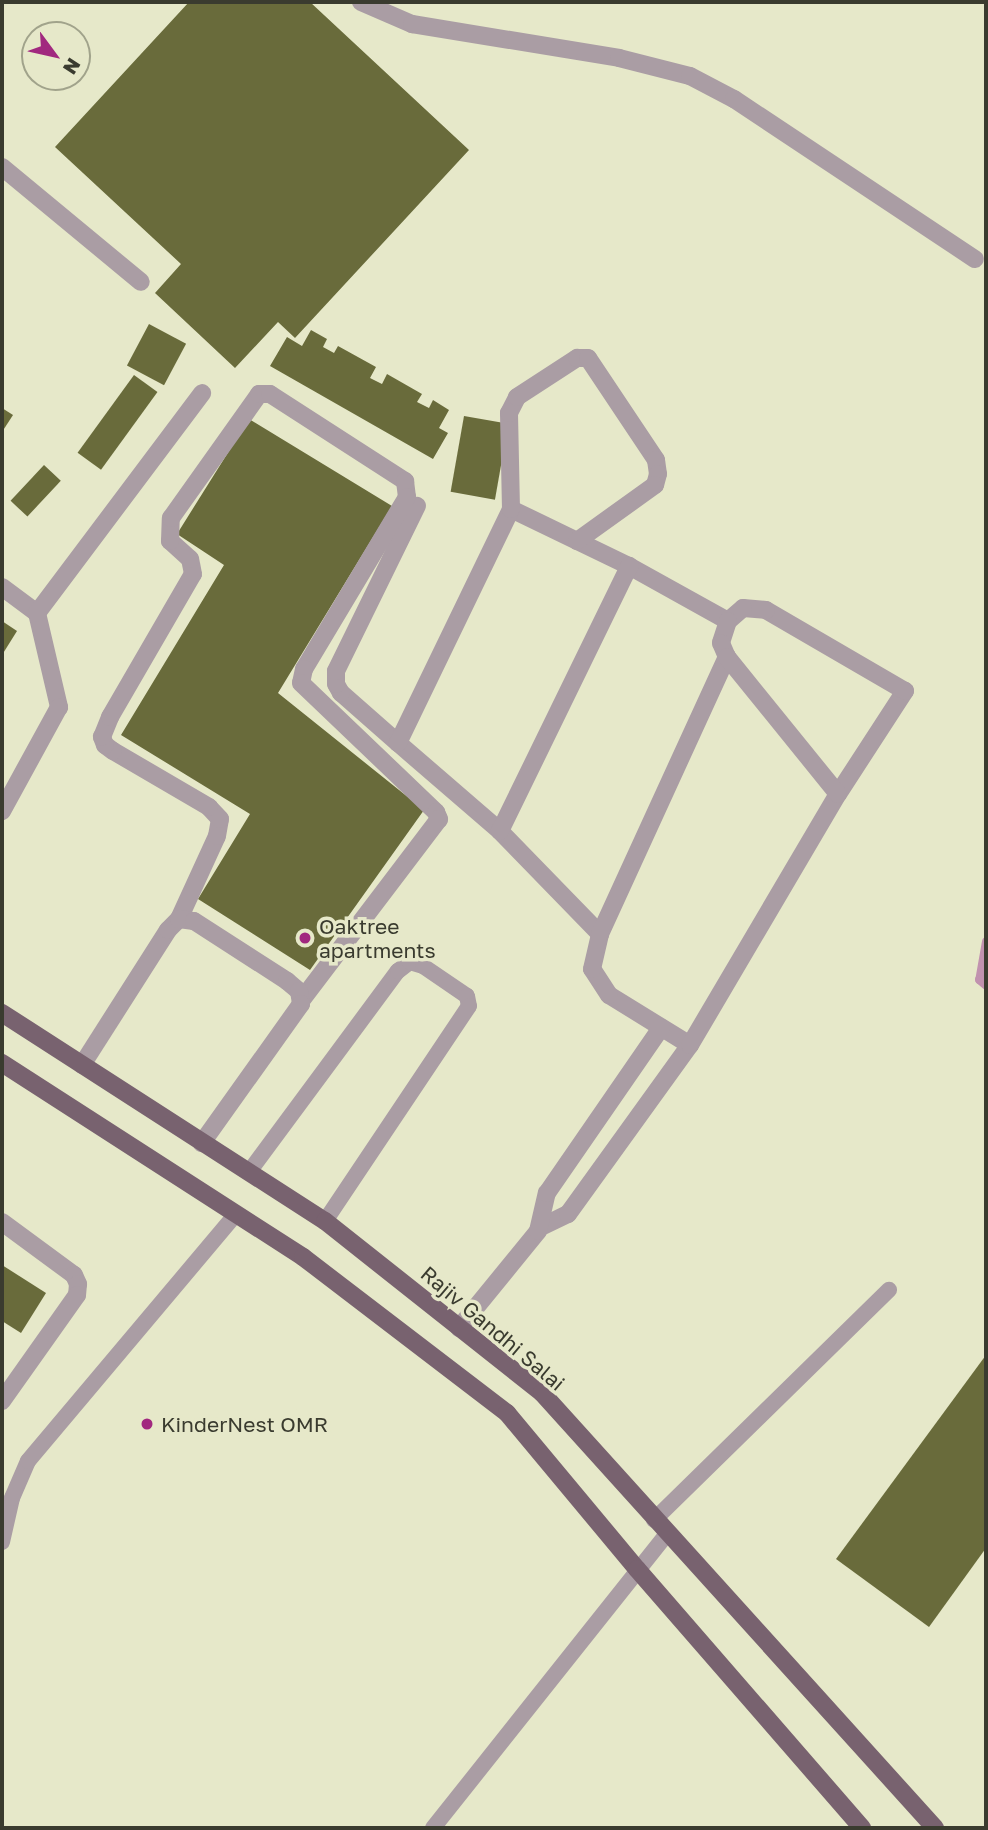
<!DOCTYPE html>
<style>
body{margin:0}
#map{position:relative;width:988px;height:1830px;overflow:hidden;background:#e6e8c9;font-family:"Golos Text",sans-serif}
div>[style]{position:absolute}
.stream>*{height:9px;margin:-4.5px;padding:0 4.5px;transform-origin:4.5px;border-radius:4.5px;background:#c192af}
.building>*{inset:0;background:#696b3b;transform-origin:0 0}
.lane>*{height:16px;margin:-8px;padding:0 8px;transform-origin:8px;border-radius:8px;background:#aa9da4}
.street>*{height:18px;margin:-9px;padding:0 9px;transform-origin:9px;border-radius:9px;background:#aa9da4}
.primary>*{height:18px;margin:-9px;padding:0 9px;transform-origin:9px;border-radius:9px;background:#78626f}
.dots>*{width:19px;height:19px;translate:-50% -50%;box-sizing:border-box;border:4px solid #e6e8c9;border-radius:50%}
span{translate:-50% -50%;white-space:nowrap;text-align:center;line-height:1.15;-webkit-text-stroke:7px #e6e8c9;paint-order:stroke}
.poi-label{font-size:21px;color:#3a3b2f}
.left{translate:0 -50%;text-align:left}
.street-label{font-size:21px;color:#3a3b2f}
.frame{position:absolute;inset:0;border:4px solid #3a3b2f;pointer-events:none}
.north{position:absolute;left:21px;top:21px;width:70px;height:70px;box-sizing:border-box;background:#e6e8c9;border:2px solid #a1a38b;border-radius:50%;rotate:123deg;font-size:19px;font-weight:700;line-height:28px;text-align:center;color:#3a3b2f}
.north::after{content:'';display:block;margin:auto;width:24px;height:32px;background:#a1287f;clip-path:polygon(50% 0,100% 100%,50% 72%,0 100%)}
</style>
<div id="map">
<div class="stream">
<div style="left:986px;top:941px;width:39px;rotate:100deg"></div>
<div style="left:979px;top:979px;width:9px;rotate:41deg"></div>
</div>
<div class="building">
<div style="clip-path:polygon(189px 2px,310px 2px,469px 150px,295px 338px,278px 322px,235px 368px,155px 293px,181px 264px,55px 147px)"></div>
<div style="left:149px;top:324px;width:42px;height:47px;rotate:28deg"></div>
<div style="clip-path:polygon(311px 330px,327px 339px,323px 347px,334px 353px,338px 346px,376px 367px,370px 378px,382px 384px,387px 374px,422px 394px,417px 402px,429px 408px,433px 400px,449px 410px,439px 428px,448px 433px,433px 459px,270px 366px,287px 337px,302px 346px)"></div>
<div style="left:134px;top:375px;width:29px;height:96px;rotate:36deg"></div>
<div style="clip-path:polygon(2px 408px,13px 415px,2px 432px)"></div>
<div style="left:464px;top:416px;width:45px;height:77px;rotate:10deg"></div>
<div style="clip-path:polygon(249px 419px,392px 506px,278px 693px,424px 810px,310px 970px,198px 899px,250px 814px,121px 735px,224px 565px,177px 534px)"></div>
<div style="left:44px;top:465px;width:23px;height:49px;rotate:43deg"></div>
<div style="clip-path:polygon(2px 621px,17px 631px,2px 655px)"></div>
<div style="clip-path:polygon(2px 1265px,46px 1293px,21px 1333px,2px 1321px)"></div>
<div style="clip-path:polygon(986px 1355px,986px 1548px,929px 1627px,836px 1559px)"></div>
</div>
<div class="lane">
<div style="left:249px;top:1172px;width:250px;rotate:-53.5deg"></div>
<div style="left:398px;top:971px;width:15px;rotate:-37deg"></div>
<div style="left:410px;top:962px;width:14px;rotate:17deg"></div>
<div style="left:423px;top:966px;width:53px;rotate:34.3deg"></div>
<div style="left:467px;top:996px;width:10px;rotate:79deg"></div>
<div style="left:469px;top:1006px;width:259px;rotate:123.8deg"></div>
<div style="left:654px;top:1520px;width:329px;rotate:-44.4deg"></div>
<div style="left:2px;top:1542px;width:45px;rotate:-77.2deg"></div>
<div style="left:12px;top:1498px;width:40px;rotate:-66.6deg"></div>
<div style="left:28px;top:1461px;width:323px;rotate:-49.9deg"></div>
<div style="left:433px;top:1828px;width:376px;rotate:-51.5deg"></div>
</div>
<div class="street">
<div style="left:361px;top:2px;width:56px;rotate:23.3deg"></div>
<div style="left:412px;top:24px;width:210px;rotate:9.3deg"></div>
<div style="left:619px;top:58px;width:73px;rotate:14.2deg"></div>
<div style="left:690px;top:76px;width:50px;rotate:27.6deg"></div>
<div style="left:734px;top:99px;width:289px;rotate:33.6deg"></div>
<div style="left:2px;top:167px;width:180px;rotate:39.6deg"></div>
<div style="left:511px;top:509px;width:131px;rotate:25.8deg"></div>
<div style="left:629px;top:566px;width:113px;rotate:29.1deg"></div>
<div style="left:2px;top:587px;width:44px;rotate:36.6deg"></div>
<div style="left:37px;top:613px;width:97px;rotate:76.8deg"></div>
<div style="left:59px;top:707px;width:119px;rotate:118.7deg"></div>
<div style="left:37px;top:613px;width:275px;rotate:-53.1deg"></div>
<div style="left:398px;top:743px;width:76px;rotate:-138.7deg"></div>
<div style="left:341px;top:693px;width:10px;rotate:-119deg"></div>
<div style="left:336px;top:684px;width:13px;rotate:-90deg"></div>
<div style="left:336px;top:671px;width:184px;rotate:-63.9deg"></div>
<div style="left:500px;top:831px;width:135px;rotate:-139.2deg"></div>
<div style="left:398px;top:743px;width:260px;rotate:-64.2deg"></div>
<div style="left:511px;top:509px;width:96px;rotate:-91.2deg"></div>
<div style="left:509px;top:413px;width:18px;rotate:-63deg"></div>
<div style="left:517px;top:397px;width:72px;rotate:-33deg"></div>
<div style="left:577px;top:358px;width:11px"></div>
<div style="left:588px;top:358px;width:123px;rotate:56.3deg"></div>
<div style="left:656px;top:460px;width:14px;rotate:82deg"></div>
<div style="left:658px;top:474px;width:11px;rotate:105deg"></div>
<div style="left:655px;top:485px;width:96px;rotate:144.3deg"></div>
<div style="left:179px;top:919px;width:91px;rotate:-65.4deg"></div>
<div style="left:217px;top:836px;width:17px;rotate:-80deg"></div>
<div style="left:220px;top:819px;width:16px;rotate:-133deg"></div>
<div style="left:209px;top:807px;width:111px;rotate:-149.7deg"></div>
<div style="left:113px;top:751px;width:10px;rotate:-143deg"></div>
<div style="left:105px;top:745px;width:9px;rotate:-111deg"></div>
<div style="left:102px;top:737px;width:22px;rotate:-68deg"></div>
<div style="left:110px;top:717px;width:165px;rotate:-59.9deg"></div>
<div style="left:193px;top:574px;width:15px;rotate:-101deg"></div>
<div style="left:190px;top:559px;width:27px;rotate:-138deg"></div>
<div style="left:170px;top:541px;width:23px;rotate:-88deg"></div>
<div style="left:171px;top:518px;width:152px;rotate:-54.6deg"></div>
<div style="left:259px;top:394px;width:11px"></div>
<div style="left:270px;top:394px;width:161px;rotate:32.8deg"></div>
<div style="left:405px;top:481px;width:16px;rotate:83deg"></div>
<div style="left:407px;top:497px;width:200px;rotate:120.9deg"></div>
<div style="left:304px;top:669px;width:14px;rotate:102deg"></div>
<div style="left:301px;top:683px;width:187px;rotate:43.7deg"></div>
<div style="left:436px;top:812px;width:8px;rotate:67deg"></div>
<div style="left:439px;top:819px;width:225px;rotate:127.2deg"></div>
<div style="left:600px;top:934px;width:144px;rotate:-134.2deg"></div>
<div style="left:500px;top:831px;width:295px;rotate:-64deg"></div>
<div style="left:690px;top:1045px;width:95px;rotate:-148.3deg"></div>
<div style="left:609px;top:995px;width:31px;rotate:-123deg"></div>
<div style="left:592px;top:969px;width:36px;rotate:-77deg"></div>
<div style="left:600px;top:934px;width:305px;rotate:-65.4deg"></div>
<div style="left:82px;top:1065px;width:160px;rotate:-57.5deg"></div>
<div style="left:168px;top:930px;width:16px;rotate:-45deg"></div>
<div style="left:179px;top:919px;width:15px;rotate:8deg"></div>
<div style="left:194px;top:921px;width:111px;rotate:32.8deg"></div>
<div style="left:287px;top:981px;width:16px;rotate:40deg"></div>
<div style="left:299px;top:991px;width:13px;rotate:81deg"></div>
<div style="left:301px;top:1004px;width:171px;rotate:125.5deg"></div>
<div style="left:2px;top:1222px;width:89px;rotate:36.4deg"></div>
<div style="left:74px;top:1275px;width:10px;rotate:66deg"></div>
<div style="left:78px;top:1284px;width:11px;rotate:95deg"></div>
<div style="left:77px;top:1295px;width:130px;rotate:125.3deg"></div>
<div style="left:541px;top:1227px;width:30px;rotate:-26deg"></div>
<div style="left:568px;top:1214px;width:208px;rotate:-54.2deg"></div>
<div style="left:690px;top:1045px;width:291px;rotate:-59.5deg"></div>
<div style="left:838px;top:794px;width:123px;rotate:-57deg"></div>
<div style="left:905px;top:691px;width:161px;rotate:-149.8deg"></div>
<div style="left:766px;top:610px;width:23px;rotate:-175deg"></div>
<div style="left:743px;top:608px;width:20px;rotate:139deg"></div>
<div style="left:728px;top:621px;width:23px;rotate:108deg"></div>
<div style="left:721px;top:643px;width:15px;rotate:67deg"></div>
<div style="left:727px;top:657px;width:176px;rotate:51deg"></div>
<div style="left:459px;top:1328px;width:125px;rotate:-50.8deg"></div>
<div style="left:538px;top:1231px;width:39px;rotate:-77deg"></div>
<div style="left:547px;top:1193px;width:201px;rotate:-55.4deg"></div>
</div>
<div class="primary">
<div style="left:2px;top:1013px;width:384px;rotate:32.8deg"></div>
<div style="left:325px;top:1221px;width:277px;rotate:38.4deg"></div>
<div style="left:542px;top:1393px;width:586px;rotate:47.9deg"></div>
<div style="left:2px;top:1063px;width:358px;rotate:32.8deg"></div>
<div style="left:303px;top:1257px;width:257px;rotate:37.4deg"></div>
<div style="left:507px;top:1413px;width:203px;rotate:50.2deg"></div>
<div style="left:637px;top:1569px;width:343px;rotate:49deg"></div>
</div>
<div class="dots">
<div style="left:305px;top:938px;background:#a1287f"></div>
<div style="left:147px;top:1424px;background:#a1287f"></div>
</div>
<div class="poi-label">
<span class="left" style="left:319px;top:938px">Oaktree<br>apartments</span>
<span class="left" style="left:161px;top:1424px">KinderNest OMR</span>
</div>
<div class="street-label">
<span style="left:493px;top:1328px;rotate:40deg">Rajiv Gandhi Salai</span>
</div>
<div class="frame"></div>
<div class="north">N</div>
</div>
